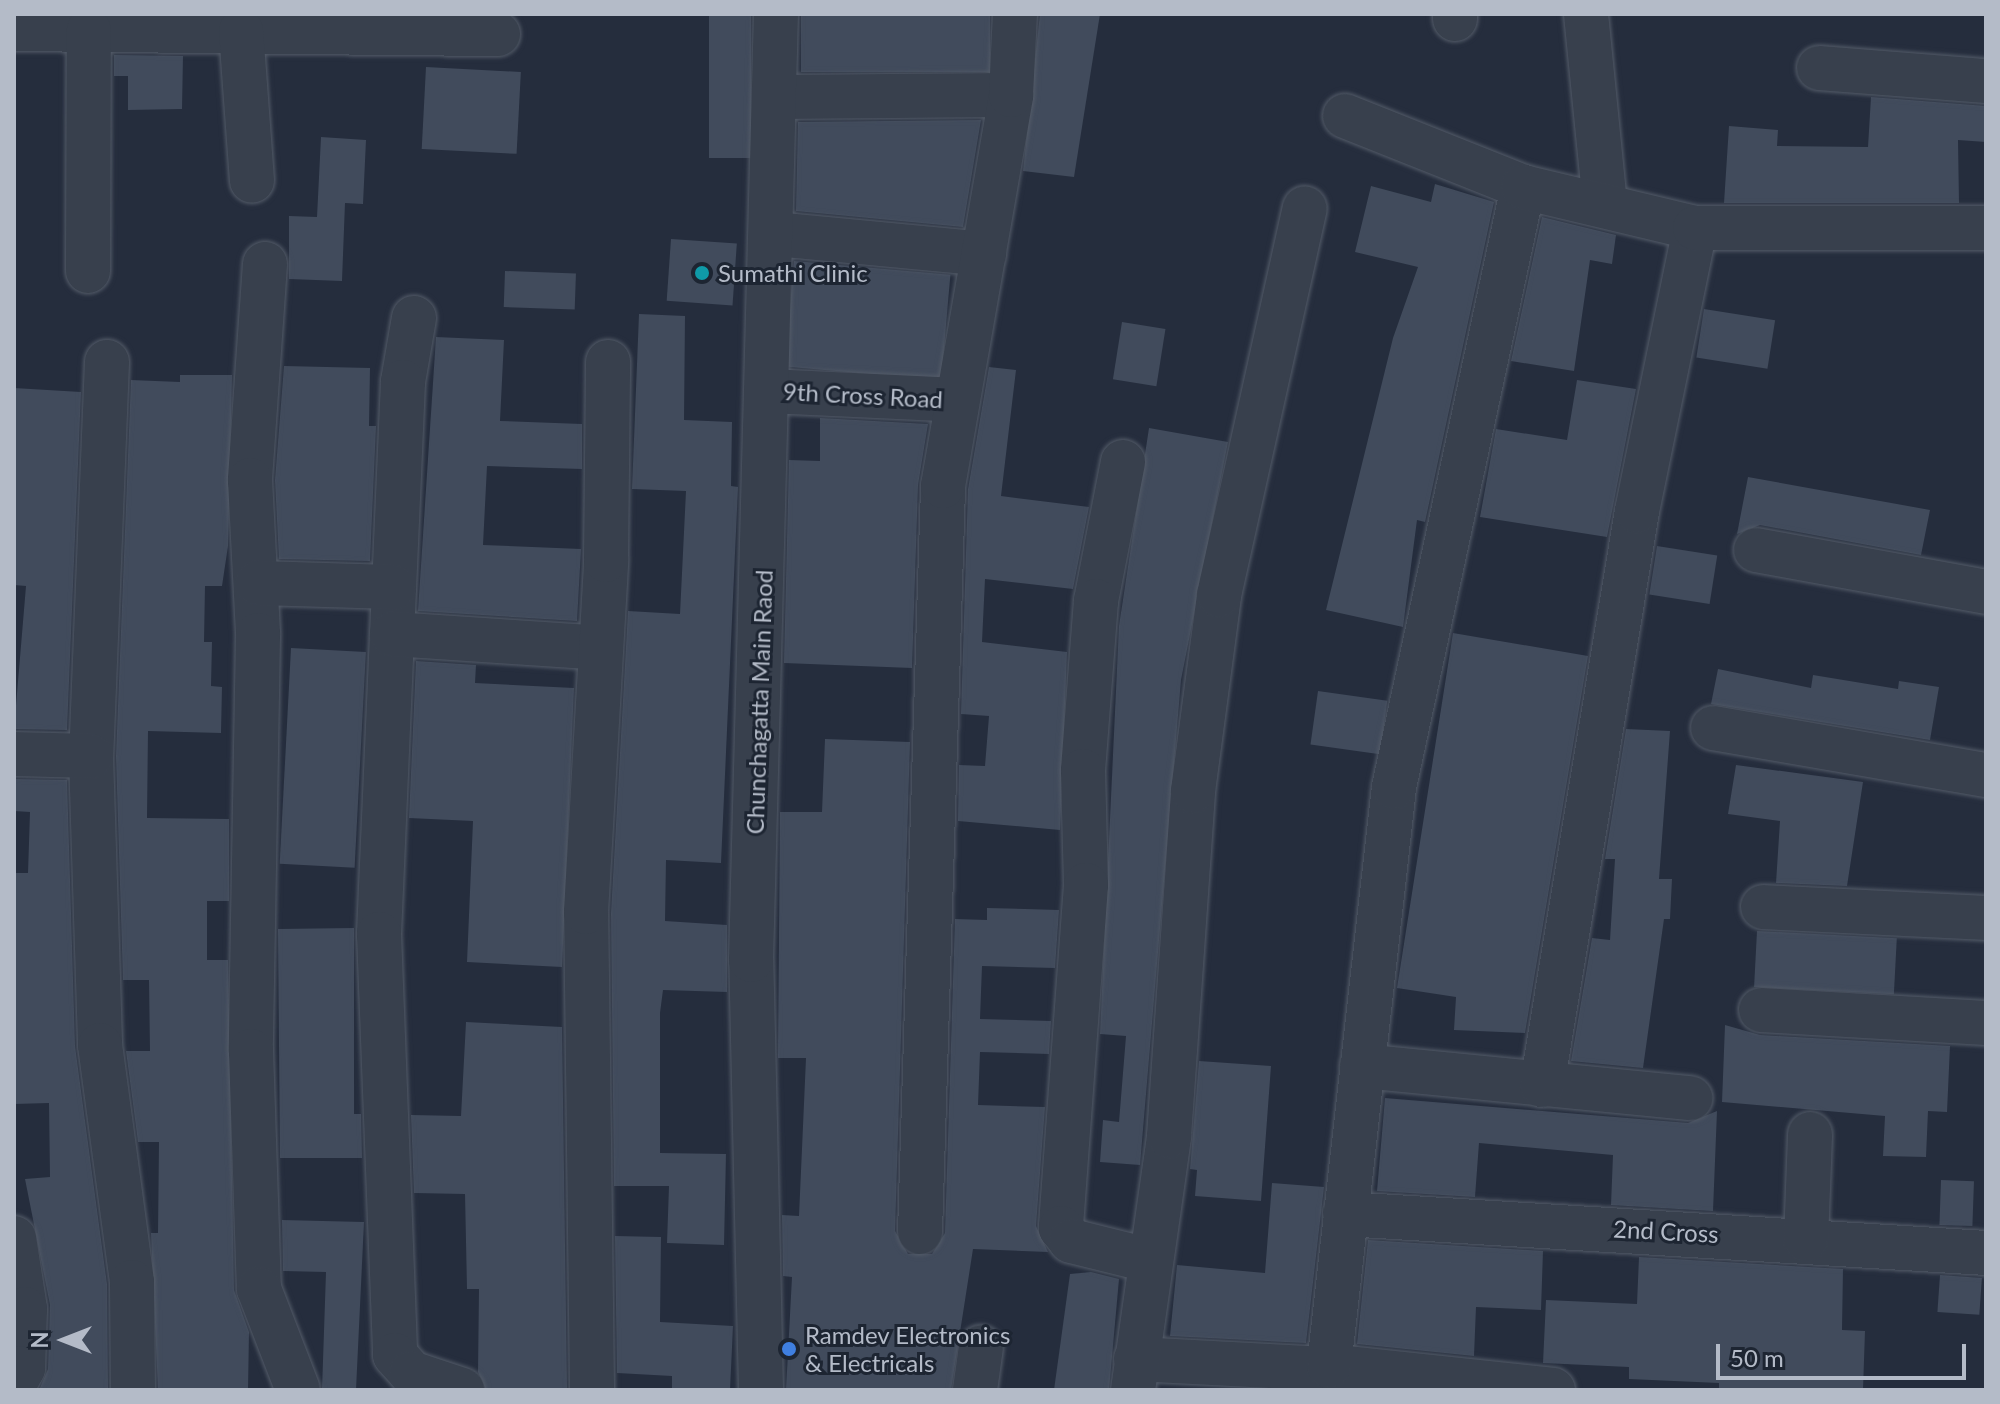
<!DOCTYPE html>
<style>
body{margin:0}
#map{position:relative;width:2000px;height:1404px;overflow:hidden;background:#252d3d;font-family:Lato,sans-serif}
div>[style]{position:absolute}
.building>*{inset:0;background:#414b5c;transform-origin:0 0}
.roads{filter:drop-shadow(0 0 2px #535b68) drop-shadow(0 0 2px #535b68)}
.minor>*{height:44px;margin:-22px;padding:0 22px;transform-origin:22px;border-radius:22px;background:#38404d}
.dots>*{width:22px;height:22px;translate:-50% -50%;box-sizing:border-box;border:4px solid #1d2532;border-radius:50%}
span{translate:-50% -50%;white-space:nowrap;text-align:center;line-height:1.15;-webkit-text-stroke:6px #1d2532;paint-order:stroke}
.poi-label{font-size:24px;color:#b4bbc8}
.left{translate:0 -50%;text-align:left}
.street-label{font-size:24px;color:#b4bbc8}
.frame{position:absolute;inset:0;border:16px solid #b4bbc8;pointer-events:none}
.north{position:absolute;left:24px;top:1300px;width:80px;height:80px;-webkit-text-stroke:6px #1d2532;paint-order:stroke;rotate:270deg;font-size:22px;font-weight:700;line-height:32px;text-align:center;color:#b4bbc8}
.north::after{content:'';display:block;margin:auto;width:28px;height:36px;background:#b4bbc8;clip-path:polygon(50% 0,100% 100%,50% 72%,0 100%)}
.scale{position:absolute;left:1716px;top:1344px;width:250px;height:36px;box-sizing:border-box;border:4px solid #b4bbc8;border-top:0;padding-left:10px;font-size:24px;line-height:28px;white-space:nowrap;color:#b4bbc8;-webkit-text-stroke:6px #1d2532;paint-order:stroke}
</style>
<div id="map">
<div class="building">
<div style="left:709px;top:14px;width:42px;height:144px"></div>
<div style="left:801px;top:14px;width:189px;height:58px"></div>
<div style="clip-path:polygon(1040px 14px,1100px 14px,1074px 177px,1023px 171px)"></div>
<div style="clip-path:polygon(114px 55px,183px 56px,182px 109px,128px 110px,128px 76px,114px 76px)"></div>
<div style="left:426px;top:67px;width:95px;height:82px;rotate:3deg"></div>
<div style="clip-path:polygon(1871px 97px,1986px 106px,1986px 142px,1958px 140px,1959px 203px,1724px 203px,1729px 126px,1778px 130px,1777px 146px,1868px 147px)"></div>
<div style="clip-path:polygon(981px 120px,963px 227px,796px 211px,798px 122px)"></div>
<div style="clip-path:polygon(321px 137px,366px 140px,363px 204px,345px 203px,342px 281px,289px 279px,289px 216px,317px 217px)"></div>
<div style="clip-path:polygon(1435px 184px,1494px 202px,1425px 522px,1417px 520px,1403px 627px,1326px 610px,1393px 338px,1418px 267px,1355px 252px,1371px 186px,1431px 202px)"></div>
<div style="clip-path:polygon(1542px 217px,1616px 235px,1612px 264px,1590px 260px,1574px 371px,1511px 361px)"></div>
<div style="left:671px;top:239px;width:66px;height:62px;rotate:4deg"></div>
<div style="left:794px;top:261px;width:157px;height:106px;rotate:5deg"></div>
<div style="left:505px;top:271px;width:71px;height:36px;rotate:2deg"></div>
<div style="left:1704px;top:309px;width:72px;height:49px;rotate:9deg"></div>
<div style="clip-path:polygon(639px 314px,685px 316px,684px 420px,732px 422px,731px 486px,738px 487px,721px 863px,666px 860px,665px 921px,727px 925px,727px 992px,663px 990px,660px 1013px,660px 1153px,726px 1154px,724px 1245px,667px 1243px,669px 1186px,614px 1186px,611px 913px,628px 611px,680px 614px,686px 491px,632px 489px)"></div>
<div style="left:1122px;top:322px;width:44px;height:58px;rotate:9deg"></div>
<div style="clip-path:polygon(436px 337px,504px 340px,500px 421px,582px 424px,582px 469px,487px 466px,483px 545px,581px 549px,577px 621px,418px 611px)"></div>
<div style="clip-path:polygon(284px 366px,370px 368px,369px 426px,376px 426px,370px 561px,279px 559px,275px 480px)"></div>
<div style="clip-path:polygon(989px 367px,1016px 370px,1001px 496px,1089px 507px,1073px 589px,985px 579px,982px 642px,1067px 652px,1060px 830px,958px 821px,959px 765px,985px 766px,989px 716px,961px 714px,968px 489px)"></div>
<div style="clip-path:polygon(180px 375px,232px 375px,228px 546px,222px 586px,205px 586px,204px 642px,212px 642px,211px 686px,222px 687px,221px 733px,148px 731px,147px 818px,229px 819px,229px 901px,207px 901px,207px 960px,228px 960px,234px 1290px,249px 1332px,248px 1390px,158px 1390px,151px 1233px,158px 1233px,159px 1142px,138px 1142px,126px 1051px,150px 1051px,149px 980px,123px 980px,116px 756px,131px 380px,180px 382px)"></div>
<div style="clip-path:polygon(1577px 380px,1636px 389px,1607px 537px,1480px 517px,1496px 429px,1567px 440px)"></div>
<div style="clip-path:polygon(14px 388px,81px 392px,67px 730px,14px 729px,26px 586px,14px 585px)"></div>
<div style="clip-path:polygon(820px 418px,928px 424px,918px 485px,912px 668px,784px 663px,789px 460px,820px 461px)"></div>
<div style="clip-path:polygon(1149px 428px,1228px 442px,1181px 680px,1140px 1165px,1100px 1162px,1103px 1120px,1119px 1122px,1126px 1036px,1100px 1034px,1119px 626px)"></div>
<div style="clip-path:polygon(1748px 477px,1930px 510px,1921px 555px,1760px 525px,1737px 534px)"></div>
<div style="left:1657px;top:546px;width:61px;height:49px;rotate:9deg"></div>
<div style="clip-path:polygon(1453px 633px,1588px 656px,1525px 1033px,1454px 1030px,1456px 997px,1397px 988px)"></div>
<div style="left:291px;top:648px;width:75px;height:216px;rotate:3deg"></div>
<div style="clip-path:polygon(416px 661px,476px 665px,475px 683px,574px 688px,562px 967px,467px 962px,473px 821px,409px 818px)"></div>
<div style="clip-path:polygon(1718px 669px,1811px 688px,1813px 675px,1898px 689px,1899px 681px,1939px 687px,1930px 740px,1711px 704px)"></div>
<div style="left:1318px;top:691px;width:70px;height:54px;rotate:8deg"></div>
<div style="clip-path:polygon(1626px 729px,1670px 731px,1659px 879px,1672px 879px,1670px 919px,1664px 919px,1643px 1068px,1571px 1061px,1592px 938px,1610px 940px,1615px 859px,1605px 859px)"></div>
<div style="clip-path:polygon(825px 739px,910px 742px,895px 1231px,908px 1254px,932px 1254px,945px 1233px,955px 919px,987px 920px,987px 908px,1059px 910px,1055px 968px,982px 966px,980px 1019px,1051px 1021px,1049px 1054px,980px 1052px,978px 1105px,1045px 1107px,1036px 1226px,1048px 1252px,973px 1249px,951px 1390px,786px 1390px,792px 1277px,783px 1276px,782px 1215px,799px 1216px,806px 1058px,778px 1058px,780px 812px,822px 812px)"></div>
<div style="clip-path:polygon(1736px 765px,1863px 782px,1847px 886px,1776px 883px,1780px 821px,1728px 814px)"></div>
<div style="clip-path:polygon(14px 779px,67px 780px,75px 1046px,107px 1284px,108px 1390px,39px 1390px,48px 1369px,50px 1305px,25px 1179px,50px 1177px,49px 1103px,14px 1104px,14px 873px,28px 873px,30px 812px,14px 811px)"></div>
<div style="clip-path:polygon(354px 928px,354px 1114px,361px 1114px,362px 1158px,280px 1158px,278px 929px)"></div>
<div style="left:1757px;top:931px;width:140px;height:56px;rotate:3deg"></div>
<div style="clip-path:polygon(466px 1022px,562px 1027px,567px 1390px,486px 1390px,478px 1372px,479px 1289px,467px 1289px,465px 1194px,414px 1193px,411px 1115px,461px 1116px)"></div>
<div style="clip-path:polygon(1725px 1025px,1760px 1035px,1950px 1046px,1947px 1112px,1928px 1111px,1926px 1157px,1883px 1156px,1885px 1116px,1722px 1102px)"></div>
<div style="clip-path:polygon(1199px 1061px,1271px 1066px,1261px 1201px,1195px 1196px,1197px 1170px,1190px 1169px)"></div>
<div style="clip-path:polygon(1385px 1098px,1688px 1123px,1717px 1111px,1713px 1211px,1611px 1205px,1613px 1155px,1479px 1143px,1475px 1197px,1377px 1191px)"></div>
<div style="left:1941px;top:1180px;width:33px;height:45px;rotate:2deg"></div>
<div style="clip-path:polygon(1272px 1183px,1324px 1187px,1306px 1343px,1170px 1336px,1177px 1265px,1265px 1273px)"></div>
<div style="clip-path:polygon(282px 1220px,364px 1222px,356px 1390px,322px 1390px,326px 1272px,283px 1271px)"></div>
<div style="clip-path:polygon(615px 1236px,661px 1237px,660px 1322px,733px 1326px,730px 1390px,672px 1390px,672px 1376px,617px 1373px)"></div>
<div style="clip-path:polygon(1368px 1240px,1543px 1251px,1541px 1310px,1476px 1307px,1474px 1356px,1357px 1344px)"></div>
<div style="clip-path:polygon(1639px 1257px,1843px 1269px,1842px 1330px,1865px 1331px,1863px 1390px,1719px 1390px,1719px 1383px,1629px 1379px,1629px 1367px,1543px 1363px,1546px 1300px,1637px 1304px)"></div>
<div style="clip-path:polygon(1091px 1272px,1119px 1279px,1109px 1390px,1054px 1390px,1070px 1274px)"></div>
<div style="left:1940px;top:1275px;width:42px;height:37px;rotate:4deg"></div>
</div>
<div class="roads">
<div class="minor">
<div style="left:1586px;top:14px;width:191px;rotate:84.3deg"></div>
<div style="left:1455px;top:19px;width:5px;rotate:-90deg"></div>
<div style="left:14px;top:29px;width:484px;rotate:0.6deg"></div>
<div style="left:241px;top:31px;width:150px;rotate:85.8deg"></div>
<div style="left:1819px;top:68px;width:168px;rotate:4.5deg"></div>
<div style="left:774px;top:97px;width:237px;rotate:-0.5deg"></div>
<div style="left:1345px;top:116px;width:192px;rotate:21.7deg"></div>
<div style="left:774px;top:234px;width:211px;rotate:5.4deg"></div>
<div style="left:265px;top:264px;width:217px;rotate:94deg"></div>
<div style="left:250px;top:480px;width:155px;rotate:87deg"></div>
<div style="left:258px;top:635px;width:416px;rotate:91deg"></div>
<div style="left:251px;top:1051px;width:238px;rotate:88.1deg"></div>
<div style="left:259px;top:1289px;width:108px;rotate:68.9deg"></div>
<div style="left:88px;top:271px;width:241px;rotate:-89.8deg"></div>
<div style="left:414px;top:318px;width:65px;rotate:99.8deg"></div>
<div style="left:403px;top:382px;width:553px;rotate:92.49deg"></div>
<div style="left:379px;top:934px;width:421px;rotate:87.8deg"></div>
<div style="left:395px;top:1355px;width:24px;rotate:48deg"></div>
<div style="left:411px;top:1373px;width:54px;rotate:18.4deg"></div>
<div style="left:107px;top:362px;width:394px;rotate:92.3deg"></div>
<div style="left:91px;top:756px;width:289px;rotate:88.2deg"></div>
<div style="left:100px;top:1045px;width:239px;rotate:82.3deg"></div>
<div style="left:132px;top:1282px;width:108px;rotate:89.5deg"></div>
<div style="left:769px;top:391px;width:188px;rotate:2.7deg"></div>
<div style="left:1123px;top:462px;width:142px;rotate:101deg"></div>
<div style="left:1096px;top:601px;width:170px;rotate:94.4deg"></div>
<div style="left:1083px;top:771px;width:114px;rotate:88.5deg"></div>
<div style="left:1086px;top:885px;width:344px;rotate:94.2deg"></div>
<div style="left:1061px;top:1228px;width:16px;rotate:52deg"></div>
<div style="left:1071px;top:1241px;width:79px;rotate:13.9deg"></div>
<div style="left:1756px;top:550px;width:234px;rotate:10.3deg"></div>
<div style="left:257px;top:583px;width:137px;rotate:1.7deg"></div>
<div style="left:392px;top:634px;width:209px;rotate:3.8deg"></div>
<div style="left:1713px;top:728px;width:277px;rotate:9.8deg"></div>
<div style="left:14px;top:754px;width:77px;rotate:1.5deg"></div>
<div style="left:1763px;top:907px;width:223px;rotate:2.8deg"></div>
<div style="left:1761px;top:1010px;width:225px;rotate:3.3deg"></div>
<div style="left:1362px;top:1066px;width:330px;rotate:5.6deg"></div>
<div style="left:1542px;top:1085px;width:582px;rotate:-80.6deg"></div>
<div style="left:1637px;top:511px;width:289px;rotate:-78.4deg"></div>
<div style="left:1345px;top:1214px;width:642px;rotate:3.48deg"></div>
<div style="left:920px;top:1232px;width:746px;rotate:-88.23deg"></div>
<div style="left:943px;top:486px;width:397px;rotate:-80.1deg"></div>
<div style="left:1011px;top:95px;width:81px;rotate:-87.2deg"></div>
<div style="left:14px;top:1238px;width:72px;rotate:81.2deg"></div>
<div style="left:25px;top:1309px;width:59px;rotate:91.9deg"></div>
<div style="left:23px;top:1368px;width:18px;rotate:119deg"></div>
<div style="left:1806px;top:1240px;width:106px;rotate:-87.8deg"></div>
<div style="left:1136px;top:1359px;width:194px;rotate:3deg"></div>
<div style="left:592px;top:1390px;width:478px;rotate:-90.7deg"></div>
<div style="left:586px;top:912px;width:353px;rotate:-86.7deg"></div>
<div style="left:606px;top:560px;width:198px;rotate:-89.4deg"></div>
<div style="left:761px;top:1390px;width:430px;rotate:-91.3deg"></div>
<div style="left:751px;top:960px;width:946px;rotate:-88.49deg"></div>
<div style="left:975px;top:1390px;width:43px;rotate:-82.1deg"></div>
<div style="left:1133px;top:1390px;width:257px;rotate:-81.9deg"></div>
<div style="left:1169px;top:1136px;width:346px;rotate:-86deg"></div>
<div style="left:1193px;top:791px;width:198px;rotate:-82.4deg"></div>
<div style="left:1219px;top:595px;width:396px;rotate:-77.5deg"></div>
<div style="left:1553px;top:1390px;width:225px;rotate:-173.9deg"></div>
<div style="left:1329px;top:1366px;width:583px;rotate:-83.59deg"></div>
<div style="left:1394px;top:787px;width:614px;rotate:-77.87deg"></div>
<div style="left:1523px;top:187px;width:177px;rotate:13.4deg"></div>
<div style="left:1695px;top:228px;width:291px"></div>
</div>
</div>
<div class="dots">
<div style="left:702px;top:273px;background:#0f9aa8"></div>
<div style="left:789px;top:1349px;background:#3f7fe0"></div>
</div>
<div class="poi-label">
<span class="left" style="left:718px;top:273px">Sumathi Clinic</span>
<span class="left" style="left:805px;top:1349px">Ramdev Electronics<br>&amp; Electricals</span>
</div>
<div class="street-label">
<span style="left:863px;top:395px;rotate:3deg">9th Cross Road</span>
<span style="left:759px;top:702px;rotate:-88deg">Chunchagatta Main Raod</span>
<span style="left:1666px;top:1231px;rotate:3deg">2nd Cross</span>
</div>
<div class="frame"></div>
<div class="north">N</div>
<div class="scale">50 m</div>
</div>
